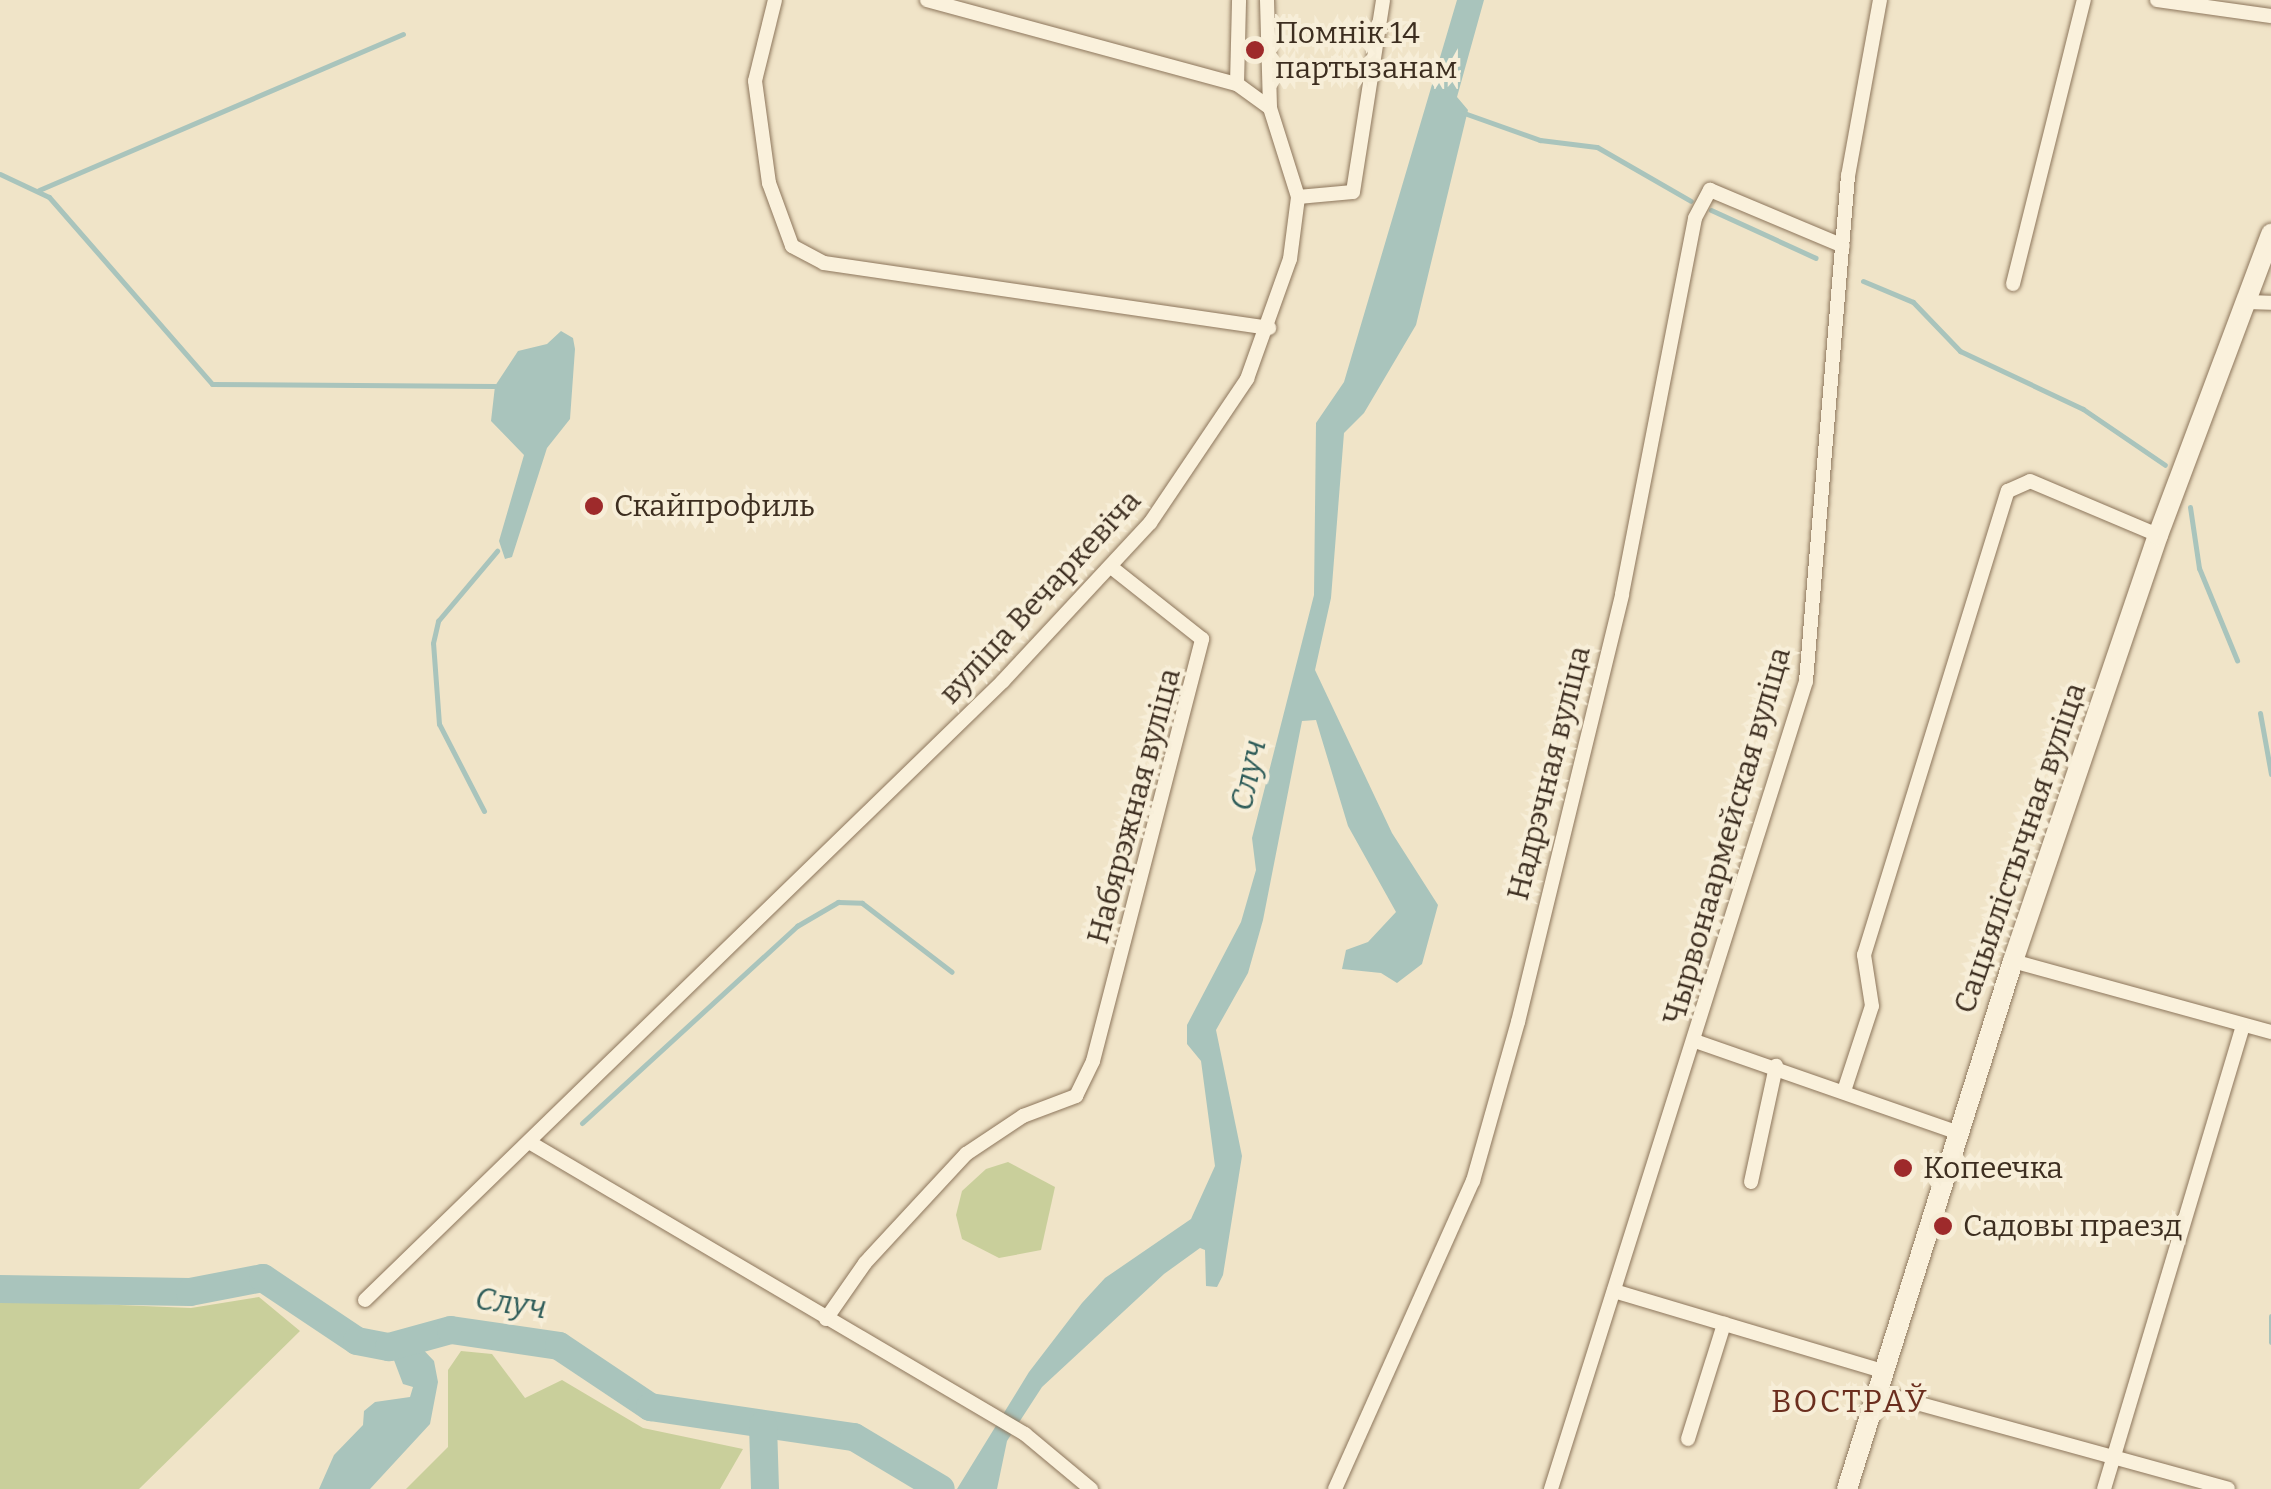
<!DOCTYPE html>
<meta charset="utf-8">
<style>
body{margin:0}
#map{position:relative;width:2271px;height:1489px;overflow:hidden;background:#f0e4c8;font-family:Bitter,serif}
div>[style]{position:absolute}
.green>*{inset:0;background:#c9cf9b}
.water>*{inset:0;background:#a9c4bc}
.stream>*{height:5px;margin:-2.5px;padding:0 2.5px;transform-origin:2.5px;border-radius:2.5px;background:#a9c4bc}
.river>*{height:28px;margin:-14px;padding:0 14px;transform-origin:14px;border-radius:14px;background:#a9c4bc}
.roads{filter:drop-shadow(0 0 2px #8d765c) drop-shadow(0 0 2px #8d765c)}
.street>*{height:14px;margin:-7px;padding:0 7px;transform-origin:7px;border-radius:7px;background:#faf1dc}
.secondary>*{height:20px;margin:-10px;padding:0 10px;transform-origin:10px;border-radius:10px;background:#faf1dc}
.dots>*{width:28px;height:28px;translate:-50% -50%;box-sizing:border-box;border:5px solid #f7eed8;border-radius:50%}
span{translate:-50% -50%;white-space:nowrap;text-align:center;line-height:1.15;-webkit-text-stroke:8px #f7eed8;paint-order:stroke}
.poi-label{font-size:30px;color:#3d2e20}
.left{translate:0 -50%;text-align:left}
.street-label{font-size:30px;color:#3d2e20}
.water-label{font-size:32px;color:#2f5d5a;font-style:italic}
.neighbourhood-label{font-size:32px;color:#6b2e1e;letter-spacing:2.5px}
</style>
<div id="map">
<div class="green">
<div style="clip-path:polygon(1008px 1162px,1055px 1187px,1041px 1250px,999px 1258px,962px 1239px,956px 1215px,962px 1191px,986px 1169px)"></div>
<div style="clip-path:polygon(259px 1297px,300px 1331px,139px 1489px,0 1489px,0 1300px,191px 1308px)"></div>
<div style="clip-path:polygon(461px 1351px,492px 1354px,525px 1398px,562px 1380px,643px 1428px,743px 1449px,720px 1489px,406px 1489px,448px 1447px,448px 1370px)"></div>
</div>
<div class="water">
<div style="clip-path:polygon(1457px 0,1484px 0,1457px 97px,1468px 110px,1416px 325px,1364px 413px,1344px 433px,1331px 598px,1315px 670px,1392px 833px,1438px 905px,1422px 964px,1397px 983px,1381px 973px,1342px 969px,1346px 950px,1368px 942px,1396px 912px,1348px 826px,1316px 720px,1302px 721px,1263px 920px,1248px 973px,1216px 1030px,1242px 1156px,1223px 1275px,1217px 1287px,1206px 1286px,1205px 1250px,1200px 1248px,1164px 1274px,1042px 1387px,1007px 1441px,997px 1489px,957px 1489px,1029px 1372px,1082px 1303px,1105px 1278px,1191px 1219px,1215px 1166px,1201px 1061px,1187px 1044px,1187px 1025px,1241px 922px,1256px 870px,1252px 838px,1314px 595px,1316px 423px,1344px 382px)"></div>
<div style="clip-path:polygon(561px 331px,573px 338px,575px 349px,570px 419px,547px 448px,512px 557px,505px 559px,499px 541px,524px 455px,491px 421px,495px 386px,518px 351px,547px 344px)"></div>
<div style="clip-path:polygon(414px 1340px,434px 1361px,438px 1382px,430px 1424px,370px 1489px,319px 1489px,334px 1455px,363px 1425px,364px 1411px,375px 1402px,410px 1397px,413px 1387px,403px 1384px,389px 1347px)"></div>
</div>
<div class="stream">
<div style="left:1464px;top:113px;width:81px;rotate:19.6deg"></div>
<div style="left:1540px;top:140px;width:57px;rotate:7deg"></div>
<div style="left:1597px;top:147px;width:108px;rotate:29.9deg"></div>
<div style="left:0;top:174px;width:54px;rotate:25.1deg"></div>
<div style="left:49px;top:197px;width:248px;rotate:48.9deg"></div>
<div style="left:212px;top:384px;width:283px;rotate:0.4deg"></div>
<div style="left:39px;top:190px;width:396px;rotate:-23.2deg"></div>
<div style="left:1711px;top:210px;width:115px;rotate:24.6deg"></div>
<div style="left:1863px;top:281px;width:54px;rotate:22.8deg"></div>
<div style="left:1913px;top:302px;width:68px;rotate:46.2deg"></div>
<div style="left:1960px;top:351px;width:136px;rotate:25.2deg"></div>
<div style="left:2083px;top:409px;width:99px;rotate:34.3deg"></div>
<div style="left:2190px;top:507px;width:62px;rotate:81.6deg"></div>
<div style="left:2199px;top:568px;width:100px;rotate:67.6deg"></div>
<div style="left:2260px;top:713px;width:62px;rotate:79.8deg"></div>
<div style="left:484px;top:811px;width:98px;rotate:-117.3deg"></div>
<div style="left:439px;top:724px;width:81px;rotate:-94.2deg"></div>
<div style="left:433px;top:643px;width:23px;rotate:-77deg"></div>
<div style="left:438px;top:621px;width:92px;rotate:-49.9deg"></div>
<div style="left:582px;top:1123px;width:292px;rotate:-42.5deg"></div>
<div style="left:797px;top:926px;width:48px;rotate:-30.3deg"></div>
<div style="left:838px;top:902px;width:24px;rotate:2deg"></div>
<div style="left:862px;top:903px;width:113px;rotate:37.5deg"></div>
<div style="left:2271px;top:1316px;width:26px;rotate:90deg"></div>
</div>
<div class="river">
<div style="left:0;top:1289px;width:190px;rotate:0.9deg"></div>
<div style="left:190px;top:1292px;width:74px;rotate:-10.9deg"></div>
<div style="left:263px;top:1278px;width:113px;rotate:33.8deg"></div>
<div style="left:357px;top:1341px;width:33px;rotate:11deg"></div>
<div style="left:389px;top:1347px;width:64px;rotate:-15.3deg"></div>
<div style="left:451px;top:1330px;width:109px;rotate:8.4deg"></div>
<div style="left:559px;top:1346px;width:110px;rotate:33.8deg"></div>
<div style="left:650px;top:1407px;width:206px;rotate:8.4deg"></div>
<div style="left:854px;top:1437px;width:101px;rotate:30.9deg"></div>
<div style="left:763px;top:1425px;width:64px;rotate:88.2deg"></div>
</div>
<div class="roads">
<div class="street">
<div style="left:775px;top:0;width:83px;rotate:103.9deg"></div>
<div style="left:755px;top:81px;width:103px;rotate:82.2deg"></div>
<div style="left:769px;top:183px;width:67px;rotate:69.9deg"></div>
<div style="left:792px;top:246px;width:36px;rotate:28deg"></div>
<div style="left:824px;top:263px;width:450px;rotate:8.3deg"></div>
<div style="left:927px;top:0;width:321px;rotate:15.2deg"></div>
<div style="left:1237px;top:84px;width:41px;rotate:36deg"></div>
<div style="left:1267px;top:0;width:108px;rotate:88.4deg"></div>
<div style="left:1270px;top:108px;width:93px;rotate:72.5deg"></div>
<div style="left:2157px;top:0;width:115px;rotate:8deg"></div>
<div style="left:1237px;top:84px;width:84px;rotate:-88.6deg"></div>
<div style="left:2013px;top:284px;width:293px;rotate:-76deg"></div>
<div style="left:2246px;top:302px;width:25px;rotate:2deg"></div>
<div style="left:2013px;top:961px;width:268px;rotate:15.4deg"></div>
<div style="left:1695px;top:1041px;width:276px;rotate:19.2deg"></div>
<div style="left:1844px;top:1091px;width:89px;rotate:-71.8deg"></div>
<div style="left:1872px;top:1006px;width:52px;rotate:-98.9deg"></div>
<div style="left:1864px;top:955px;width:486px;rotate:-72.8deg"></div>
<div style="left:2008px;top:491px;width:24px;rotate:-24deg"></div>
<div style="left:2030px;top:481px;width:139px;rotate:22.9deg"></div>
<div style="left:529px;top:1142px;width:576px;rotate:30.49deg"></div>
<div style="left:1025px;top:1434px;width:86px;rotate:39.8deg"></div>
<div style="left:1751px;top:1182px;width:119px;rotate:-77.8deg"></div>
<div style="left:1614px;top:1291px;width:281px;rotate:16.6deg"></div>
<div style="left:365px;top:1300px;width:889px;rotate:-44.13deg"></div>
<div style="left:1003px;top:681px;width:216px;rotate:-47.1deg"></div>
<div style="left:1150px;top:523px;width:174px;rotate:-56deg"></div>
<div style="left:1247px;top:379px;width:127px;rotate:-70.3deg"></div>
<div style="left:1290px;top:259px;width:63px;rotate:-82.6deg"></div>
<div style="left:1298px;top:197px;width:55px;rotate:-5.2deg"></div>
<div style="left:1353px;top:192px;width:194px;rotate:-81.1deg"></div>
<div style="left:826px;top:1319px;width:68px;rotate:-55.1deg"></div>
<div style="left:865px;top:1263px;width:149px;rotate:-47.2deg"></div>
<div style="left:966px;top:1154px;width:69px;rotate:-33.7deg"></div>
<div style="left:1023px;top:1116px;width:57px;rotate:-20.7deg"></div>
<div style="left:1076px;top:1096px;width:39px;rotate:-64deg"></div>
<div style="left:1093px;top:1061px;width:436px;rotate:-75.5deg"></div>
<div style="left:1202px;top:639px;width:116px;rotate:-141.6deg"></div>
<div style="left:1877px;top:1392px;width:364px;rotate:15.4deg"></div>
<div style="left:1688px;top:1439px;width:121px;rotate:-72.6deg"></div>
<div style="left:1335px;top:1489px;width:338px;rotate:-65.9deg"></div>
<div style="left:1473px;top:1181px;width:165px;rotate:-74.2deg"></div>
<div style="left:1518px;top:1022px;width:440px;rotate:-76.3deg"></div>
<div style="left:1622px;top:594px;width:383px;rotate:-79deg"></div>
<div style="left:1695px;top:218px;width:32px;rotate:-62deg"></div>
<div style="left:1710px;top:190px;width:144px;rotate:22.8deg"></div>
<div style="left:1551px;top:1489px;width:847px;rotate:-72.48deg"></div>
<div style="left:1806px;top:681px;width:507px;rotate:-85.25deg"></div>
<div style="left:1848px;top:176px;width:179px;rotate:-79.7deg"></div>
<div style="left:2104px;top:1489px;width:482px;rotate:-73.3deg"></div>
</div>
<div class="secondary">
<div style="left:1847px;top:1489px;width:553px;rotate:-72.55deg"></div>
<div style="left:2013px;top:961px;width:450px;rotate:-71.2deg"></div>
<div style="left:2158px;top:535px;width:322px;rotate:-69.4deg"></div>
</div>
</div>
<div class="dots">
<div style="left:1255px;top:50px;background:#9e2a2b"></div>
<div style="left:594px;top:506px;background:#9e2a2b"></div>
<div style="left:1903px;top:1168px;background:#9e2a2b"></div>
<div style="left:1943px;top:1226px;background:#9e2a2b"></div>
</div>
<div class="poi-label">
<span class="left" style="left:1275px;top:50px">Помнік 14<br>партызанам</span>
<span class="left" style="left:614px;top:506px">Скайпрофиль</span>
<span class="left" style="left:1923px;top:1168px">Копеечка</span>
<span class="left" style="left:1963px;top:1226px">Садовы праезд</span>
</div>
<div class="street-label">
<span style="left:1040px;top:597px;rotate:-47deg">вуліца Вечаркевіча</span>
<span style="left:1549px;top:773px;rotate:-76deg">Надрэчная вуліца</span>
<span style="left:1134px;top:806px;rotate:-75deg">Набярэжная вуліца</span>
<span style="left:1727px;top:836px;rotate:-74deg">Чырвонаармейская вуліца</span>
<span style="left:2020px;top:848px;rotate:-71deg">Сацыялістычная вуліца</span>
</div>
<div class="water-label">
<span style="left:1248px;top:775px;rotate:-78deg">Случ</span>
<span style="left:511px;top:1303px;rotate:8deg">Случ</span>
</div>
<div class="neighbourhood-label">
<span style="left:1850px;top:1401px">ВОСТРАЎ</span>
</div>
</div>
